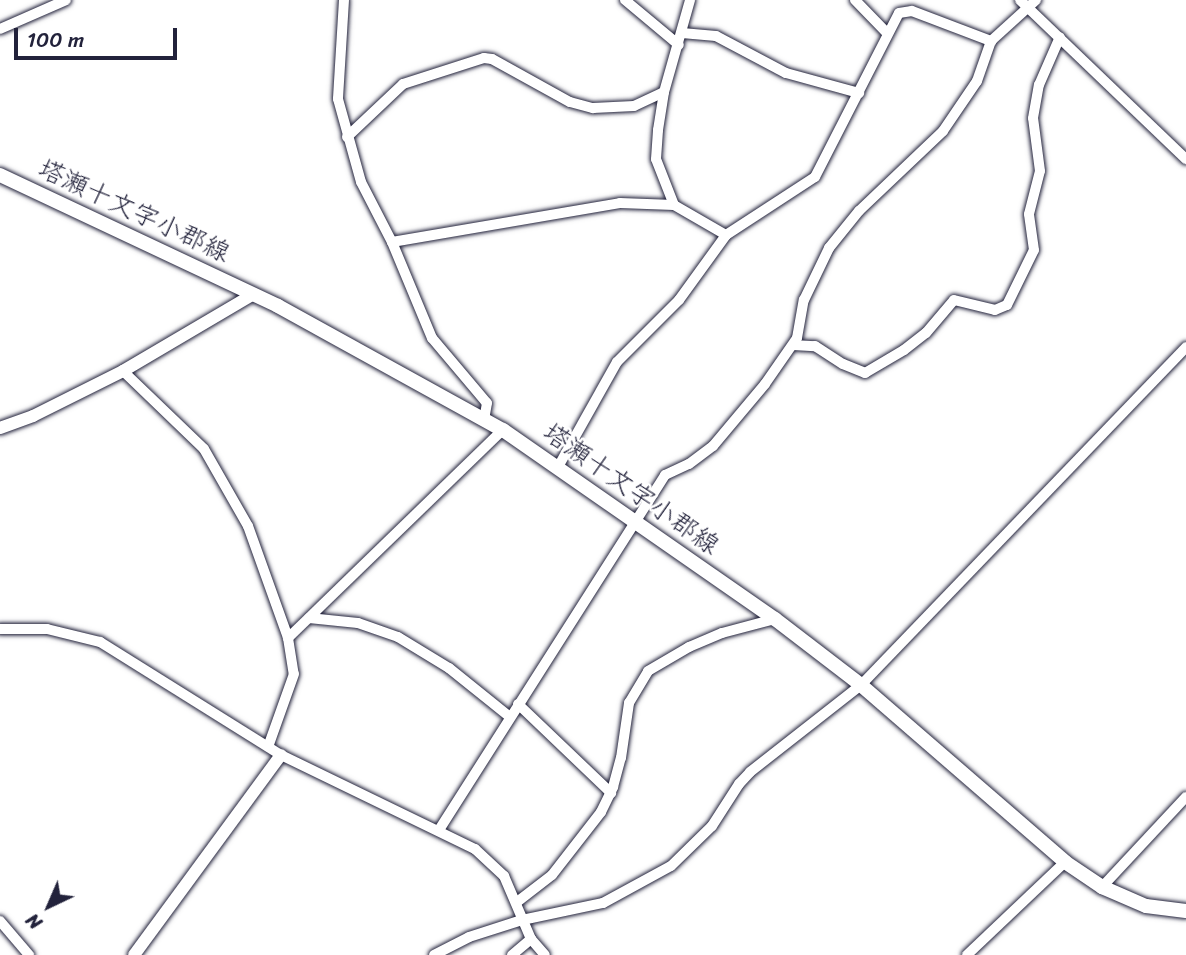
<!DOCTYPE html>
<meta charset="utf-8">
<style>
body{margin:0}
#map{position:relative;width:1186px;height:955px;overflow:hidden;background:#fff;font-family:Sriracha,"Klee One",sans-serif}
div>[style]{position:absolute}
.roads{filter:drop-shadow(0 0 2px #22223b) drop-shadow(0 0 2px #22223b)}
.minor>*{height:10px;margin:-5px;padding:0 5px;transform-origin:5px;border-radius:5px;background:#fff}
.tertiary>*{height:12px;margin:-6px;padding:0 6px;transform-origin:6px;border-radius:6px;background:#fff}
.secondary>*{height:14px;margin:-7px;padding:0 7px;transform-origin:7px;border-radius:7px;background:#fff}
span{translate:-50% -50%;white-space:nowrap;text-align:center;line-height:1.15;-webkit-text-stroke:5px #fff;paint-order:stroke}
.street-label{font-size:26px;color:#22223b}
.north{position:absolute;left:14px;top:871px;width:70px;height:70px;-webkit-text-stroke:5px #fff;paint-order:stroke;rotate:224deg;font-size:19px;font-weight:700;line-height:28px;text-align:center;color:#22223b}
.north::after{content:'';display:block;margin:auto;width:24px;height:32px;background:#22223b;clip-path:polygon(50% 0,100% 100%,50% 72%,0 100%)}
.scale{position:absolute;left:14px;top:28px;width:163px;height:32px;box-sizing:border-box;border:4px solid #22223b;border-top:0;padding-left:9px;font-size:21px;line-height:24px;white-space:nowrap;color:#22223b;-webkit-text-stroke:5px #fff;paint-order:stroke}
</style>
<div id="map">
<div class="roads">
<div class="minor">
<div style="left:344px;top:0;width:99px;rotate:93.5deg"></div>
<div style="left:338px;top:99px;width:86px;rotate:74.5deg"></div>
<div style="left:361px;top:182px;width:68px;rotate:62.7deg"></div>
<div style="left:392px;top:242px;width:104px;rotate:67.4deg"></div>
<div style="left:432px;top:338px;width:85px;rotate:49.8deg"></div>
<div style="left:487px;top:403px;width:17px;rotate:100deg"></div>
<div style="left:625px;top:0;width:70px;rotate:39.8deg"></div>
<div style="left:855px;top:0;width:46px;rotate:45.9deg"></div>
<div style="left:1020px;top:0;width:230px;rotate:43.8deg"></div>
<div style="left:0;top:29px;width:72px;rotate:-23.7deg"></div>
<div style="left:682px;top:33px;width:34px;rotate:5deg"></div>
<div style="left:716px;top:36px;width:79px;rotate:27.9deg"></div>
<div style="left:786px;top:73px;width:76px;rotate:15.3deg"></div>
<div style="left:347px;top:137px;width:77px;rotate:-43.4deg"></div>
<div style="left:403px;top:84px;width:85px;rotate:-17.8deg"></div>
<div style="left:484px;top:58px;width:8px;rotate:7deg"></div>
<div style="left:492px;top:59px;width:89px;rotate:28.9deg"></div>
<div style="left:570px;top:102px;width:24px;rotate:15deg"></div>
<div style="left:593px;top:108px;width:41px;rotate:-2.8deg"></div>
<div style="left:634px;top:106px;width:33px;rotate:-25deg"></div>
<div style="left:674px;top:205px;width:49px;rotate:-111.4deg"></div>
<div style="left:656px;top:159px;width:29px;rotate:-86deg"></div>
<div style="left:658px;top:130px;width:38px;rotate:-81deg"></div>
<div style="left:664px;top:92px;width:96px;rotate:-74.2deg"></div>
<div style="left:392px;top:242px;width:231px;rotate:-9.7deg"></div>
<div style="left:620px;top:203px;width:54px;rotate:2.1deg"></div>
<div style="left:674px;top:205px;width:60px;rotate:30deg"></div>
<div style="left:793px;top:345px;width:22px;rotate:3deg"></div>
<div style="left:815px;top:346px;width:33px;rotate:33deg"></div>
<div style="left:843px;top:364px;width:24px;rotate:22deg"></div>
<div style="left:865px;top:373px;width:45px;rotate:-30.5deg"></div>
<div style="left:904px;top:350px;width:28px;rotate:-38deg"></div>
<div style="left:926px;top:333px;width:43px;rotate:-49.7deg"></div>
<div style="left:954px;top:300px;width:42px;rotate:13.7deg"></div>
<div style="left:995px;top:310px;width:13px;rotate:-23deg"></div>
<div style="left:1007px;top:305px;width:61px;rotate:-63.9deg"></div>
<div style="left:1034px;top:250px;width:36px;rotate:-98deg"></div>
<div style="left:1029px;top:214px;width:44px;rotate:-75.7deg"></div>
<div style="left:1040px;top:171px;width:53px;rotate:-97.5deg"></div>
<div style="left:1033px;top:118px;width:34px;rotate:-80deg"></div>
<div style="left:1039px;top:85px;width:52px;rotate:-66.4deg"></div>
<div style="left:123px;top:371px;width:112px;rotate:43.9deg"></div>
<div style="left:204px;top:449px;width:89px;rotate:60.3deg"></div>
<div style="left:248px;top:526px;width:119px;rotate:70.3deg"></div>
<div style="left:288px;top:638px;width:36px;rotate:81deg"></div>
<div style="left:294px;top:674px;width:77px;rotate:109.6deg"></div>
<div style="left:558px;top:467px;width:120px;rotate:-60.7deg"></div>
<div style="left:617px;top:362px;width:88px;rotate:-45deg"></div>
<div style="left:679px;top:300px;width:80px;rotate:-54.1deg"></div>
<div style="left:726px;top:235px;width:106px;rotate:-33.1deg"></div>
<div style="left:815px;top:177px;width:184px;rotate:-62.9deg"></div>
<div style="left:899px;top:13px;width:13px;rotate:-9deg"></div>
<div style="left:912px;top:11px;width:85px;rotate:20.8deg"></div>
<div style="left:309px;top:618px;width:49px;rotate:5.8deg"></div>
<div style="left:358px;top:623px;width:42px;rotate:19.3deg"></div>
<div style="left:398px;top:637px;width:60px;rotate:31.3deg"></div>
<div style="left:449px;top:668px;width:78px;rotate:38.8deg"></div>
<div style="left:0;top:629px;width:47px"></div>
<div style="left:47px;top:629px;width:55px;rotate:13.8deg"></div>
<div style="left:100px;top:642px;width:213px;rotate:32deg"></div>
<div style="left:281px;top:755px;width:216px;rotate:25.9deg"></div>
<div style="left:475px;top:849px;width:40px;rotate:43deg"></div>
<div style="left:504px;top:876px;width:69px;rotate:66.8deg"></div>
<div style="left:531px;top:939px;width:21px;rotate:49deg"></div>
<div style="left:288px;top:638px;width:299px;rotate:-44.1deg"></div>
<div style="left:518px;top:704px;width:129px;rotate:43.7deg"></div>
<div style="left:439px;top:830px;width:421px;rotate:-57.5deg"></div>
<div style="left:665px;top:475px;width:26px;rotate:-25deg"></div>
<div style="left:689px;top:464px;width:30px;rotate:-37deg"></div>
<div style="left:713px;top:446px;width:81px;rotate:-50deg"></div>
<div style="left:765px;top:384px;width:56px;rotate:-55.2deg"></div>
<div style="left:797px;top:338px;width:39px;rotate:-80deg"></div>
<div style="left:804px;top:300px;width:58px;rotate:-64.3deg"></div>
<div style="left:829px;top:248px;width:48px;rotate:-51deg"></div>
<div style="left:859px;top:211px;width:116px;rotate:-43.6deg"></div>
<div style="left:943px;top:131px;width:60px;rotate:-55.8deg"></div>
<div style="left:977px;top:81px;width:42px;rotate:-70.7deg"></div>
<div style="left:991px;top:41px;width:61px;rotate:-42.3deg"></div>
<div style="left:1102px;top:887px;width:123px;rotate:-47deg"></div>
<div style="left:517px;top:902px;width:44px;rotate:-37.6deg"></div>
<div style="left:552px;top:875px;width:80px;rotate:-52.1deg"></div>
<div style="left:601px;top:812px;width:28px;rotate:-64deg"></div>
<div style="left:613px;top:787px;width:30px;rotate:-75deg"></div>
<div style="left:621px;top:758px;width:56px;rotate:-81.7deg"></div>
<div style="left:629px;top:703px;width:37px;rotate:-59deg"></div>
<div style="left:648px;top:671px;width:48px;rotate:-30.3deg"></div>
<div style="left:689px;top:647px;width:36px;rotate:-23deg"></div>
<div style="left:722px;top:633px;width:55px;rotate:-14.8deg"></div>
<div style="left:0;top:921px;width:45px;rotate:49.5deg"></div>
<div style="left:434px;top:955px;width:39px;rotate:-27deg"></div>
<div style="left:469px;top:937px;width:56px;rotate:-17.8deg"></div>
<div style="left:522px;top:920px;width:83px;rotate:-11.9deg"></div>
<div style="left:603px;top:903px;width:77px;rotate:-28.6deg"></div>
<div style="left:671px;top:866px;width:57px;rotate:-44.3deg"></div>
<div style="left:712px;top:826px;width:50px;rotate:-57.3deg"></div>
<div style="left:739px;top:784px;width:16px;rotate:-47deg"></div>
<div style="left:750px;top:772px;width:141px;rotate:-38.1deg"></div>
<div style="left:861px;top:685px;width:469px;rotate:-46.1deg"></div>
<div style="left:512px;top:955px;width:25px;rotate:-40deg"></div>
<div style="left:967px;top:955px;width:135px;rotate:-43.5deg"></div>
</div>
<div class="tertiary">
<div style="left:0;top:428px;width:35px;rotate:-20deg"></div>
<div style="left:33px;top:416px;width:101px;rotate:-26.6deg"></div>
<div style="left:123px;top:371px;width:150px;rotate:-30.5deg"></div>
<div style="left:134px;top:955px;width:248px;rotate:-53.7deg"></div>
</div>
<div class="secondary">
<div style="left:0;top:175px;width:307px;rotate:25.2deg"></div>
<div style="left:278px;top:306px;width:257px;rotate:28.9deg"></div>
<div style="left:503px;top:430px;width:331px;rotate:34.8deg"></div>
<div style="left:775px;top:619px;width:108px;rotate:37.5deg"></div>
<div style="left:861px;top:685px;width:270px;rotate:40.9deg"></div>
<div style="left:1065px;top:862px;width:45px;rotate:34deg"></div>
<div style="left:1102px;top:887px;width:48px;rotate:23.4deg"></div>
<div style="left:1146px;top:906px;width:40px;rotate:7.1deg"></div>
</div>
</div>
<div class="street-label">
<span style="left:134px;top:211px;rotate:25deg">塔瀬十文字小郡線</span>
<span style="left:631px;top:489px;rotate:35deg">塔瀬十文字小郡線</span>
</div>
<div class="north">N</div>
<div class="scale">100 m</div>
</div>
